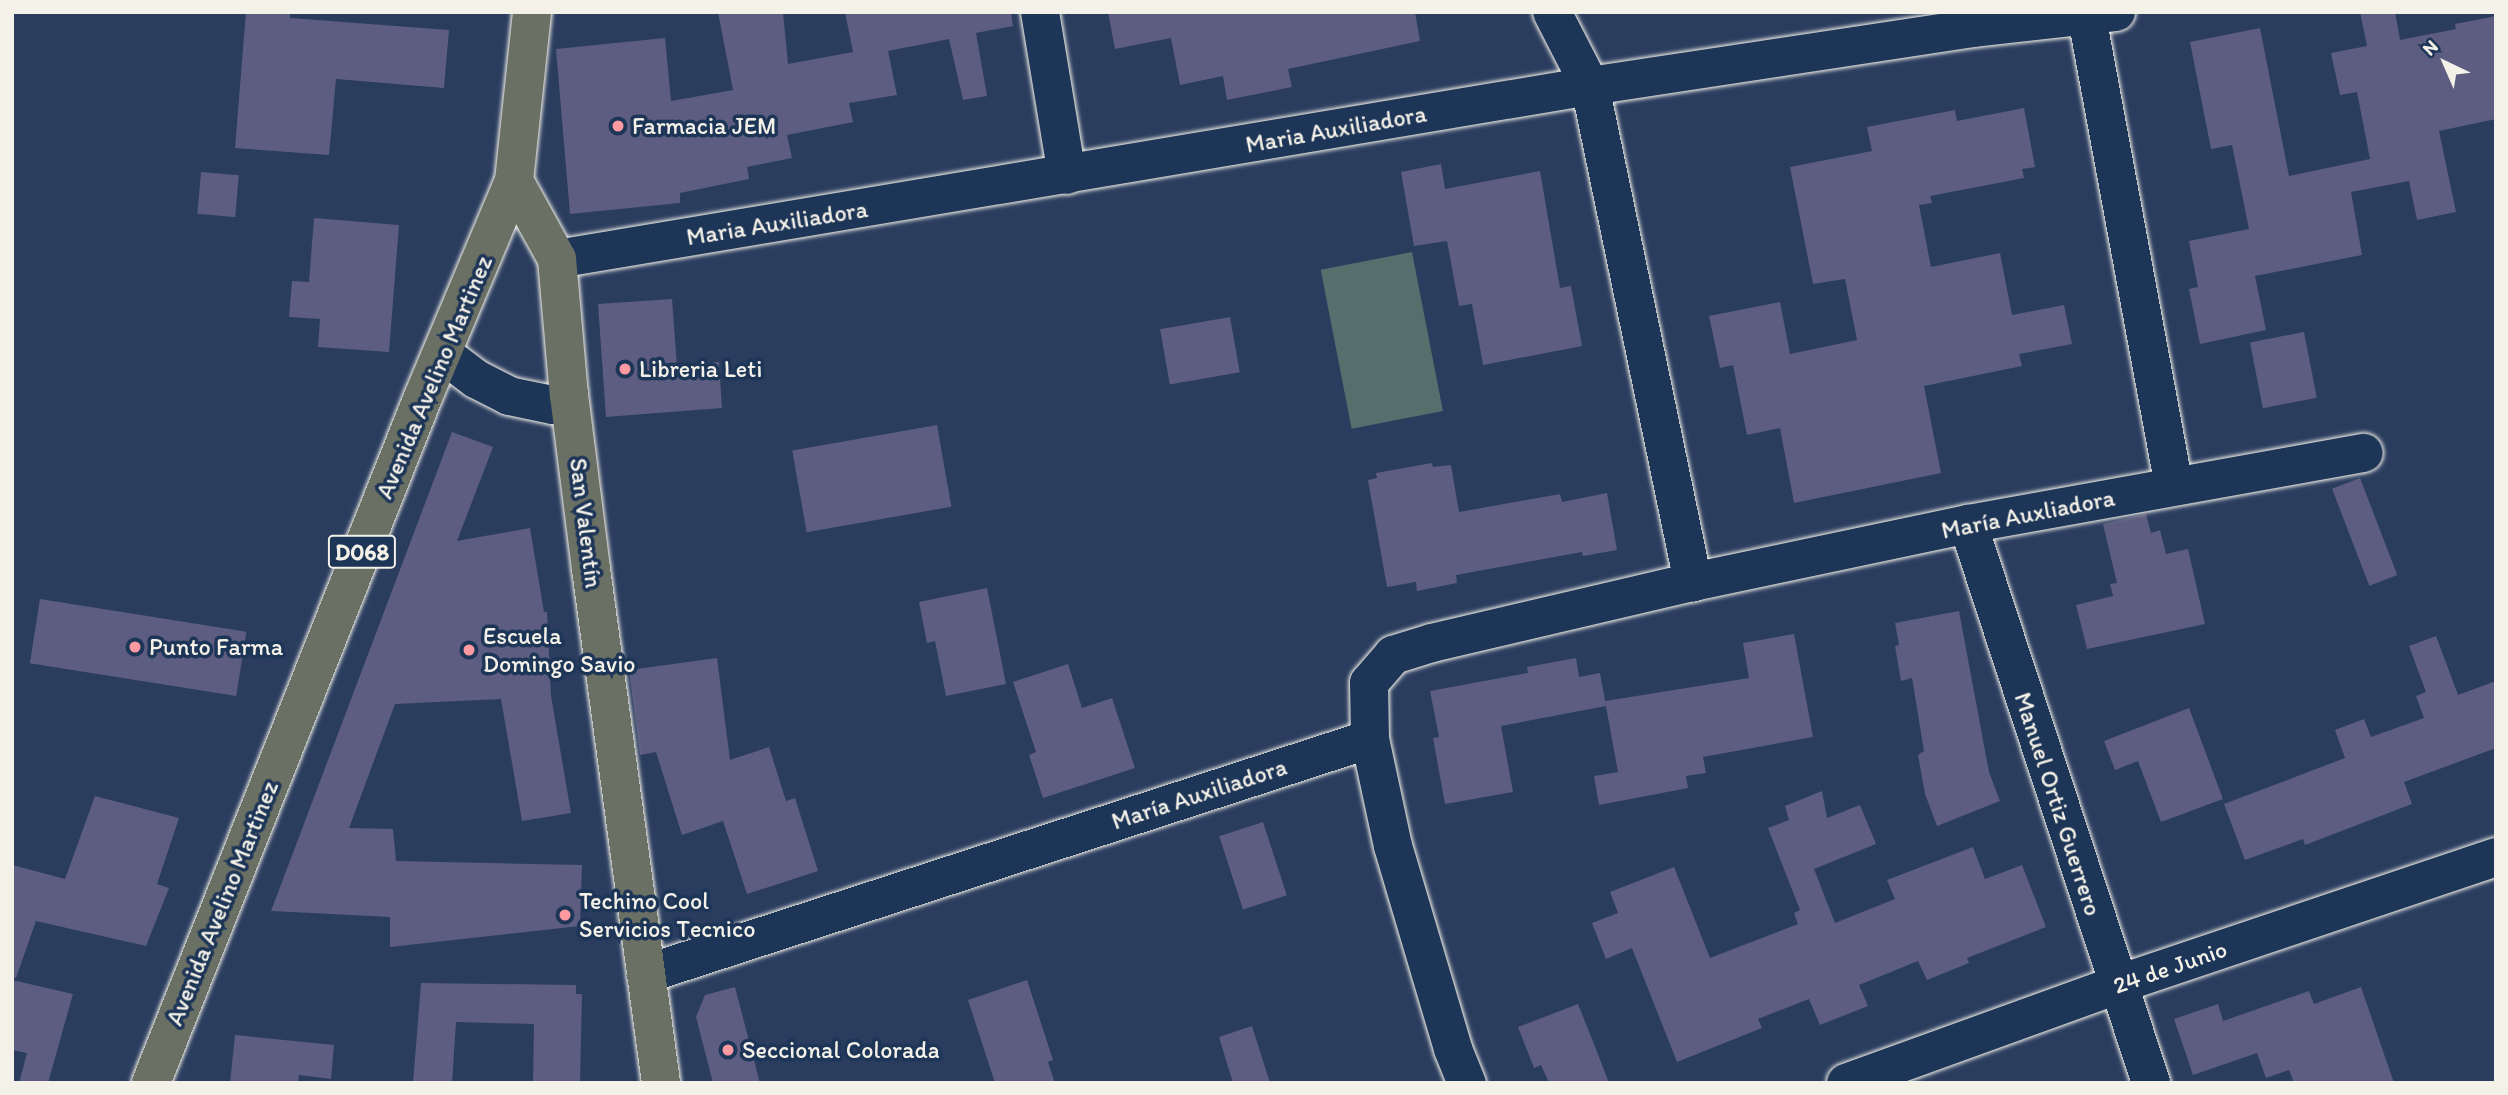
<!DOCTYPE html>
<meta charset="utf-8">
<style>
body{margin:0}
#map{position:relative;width:2508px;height:1095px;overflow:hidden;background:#2a3d5f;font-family:Itim,sans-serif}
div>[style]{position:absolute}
.green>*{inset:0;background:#556f6c;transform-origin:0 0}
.building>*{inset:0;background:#5c5d80;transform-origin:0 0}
.roads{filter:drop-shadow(0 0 2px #f4f1e8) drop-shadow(0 0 2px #f4f1e8)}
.minor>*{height:38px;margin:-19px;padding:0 19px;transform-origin:19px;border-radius:19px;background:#1d3557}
.major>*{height:38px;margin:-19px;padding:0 19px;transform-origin:19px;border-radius:19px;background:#6b7065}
.dots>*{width:19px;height:19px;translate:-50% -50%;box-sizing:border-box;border:4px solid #1d3557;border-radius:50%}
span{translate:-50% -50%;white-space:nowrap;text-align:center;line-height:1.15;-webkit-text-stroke:7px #1d3557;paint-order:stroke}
.shield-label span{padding:2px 5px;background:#1d3557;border:2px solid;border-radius:5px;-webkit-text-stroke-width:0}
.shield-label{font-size:23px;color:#f4f1e8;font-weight:700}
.poi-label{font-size:24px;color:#f4f1e8}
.left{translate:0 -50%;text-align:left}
.street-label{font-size:24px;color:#f4f1e8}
.frame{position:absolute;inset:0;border:14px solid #f4f1e8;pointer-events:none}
.north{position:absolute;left:2410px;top:28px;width:70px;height:70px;-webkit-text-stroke:5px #1d3557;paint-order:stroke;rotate:316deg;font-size:19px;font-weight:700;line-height:28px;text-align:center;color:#f4f1e8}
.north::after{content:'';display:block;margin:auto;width:24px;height:32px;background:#f4f1e8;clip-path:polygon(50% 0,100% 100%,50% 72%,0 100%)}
</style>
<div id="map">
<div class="green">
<div style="left:1412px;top:252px;width:162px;height:93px;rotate:79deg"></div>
</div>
<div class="building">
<div style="clip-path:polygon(246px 12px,290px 12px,290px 18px,449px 30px,444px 88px,336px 79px,329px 155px,235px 148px)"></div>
<div style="clip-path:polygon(718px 12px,783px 12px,788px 64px,853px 52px,845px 12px,1011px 12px,1013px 26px,976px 33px,987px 96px,963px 100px,949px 39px,888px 51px,897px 95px,849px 103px,853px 122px,787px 135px,792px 158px,747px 167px,749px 179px,680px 193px,680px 203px,570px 214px,556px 49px,665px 38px,671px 101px,733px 90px)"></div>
<div style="clip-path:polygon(1108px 12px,1415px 12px,1420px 41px,1288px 69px,1292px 87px,1227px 100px,1223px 76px,1180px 85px,1171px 38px,1115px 49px)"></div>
<div style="clip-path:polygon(2360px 12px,2395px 12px,2400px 40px,2456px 29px,2455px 24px,2496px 16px,2496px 119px,2439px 131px,2456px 212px,2417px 220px,2409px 181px,2351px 192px,2362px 255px,2255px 276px,2266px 330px,2200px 344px,2189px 289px,2198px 287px,2189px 241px,2249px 229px,2232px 145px,2211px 149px,2190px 42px,2260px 28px,2289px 176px,2370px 159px,2357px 92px,2340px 95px,2331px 53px,2367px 46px)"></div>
<div style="clip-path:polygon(2024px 108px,2035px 167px,2022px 169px,2024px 178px,1930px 196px,1932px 203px,1919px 205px,1931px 267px,2000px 253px,2012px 315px,2064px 305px,2072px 344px,2019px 354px,2022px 366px,1924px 386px,1941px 473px,1794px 503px,1780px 428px,1747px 435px,1733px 365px,1720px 368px,1709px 316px,1780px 302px,1790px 354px,1857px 340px,1845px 279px,1813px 284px,1790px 167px,1872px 151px,1867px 127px,1955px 110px,1957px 121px)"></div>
<div style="clip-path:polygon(1441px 164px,1445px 189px,1540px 171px,1560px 288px,1571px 286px,1582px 346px,1483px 365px,1472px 304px,1459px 306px,1447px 241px,1414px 246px,1401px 172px)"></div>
<div style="left:201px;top:172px;width:38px;height:42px;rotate:5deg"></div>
<div style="clip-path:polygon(314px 218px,399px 225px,389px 352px,318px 347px,320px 319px,289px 317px,292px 281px,309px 282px)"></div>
<div style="clip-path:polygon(672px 299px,677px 366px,719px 362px,722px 408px,606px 417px,598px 304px)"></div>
<div style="left:1230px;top:317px;width:56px;height:71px;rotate:80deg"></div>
<div style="left:2304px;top:332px;width:67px;height:55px;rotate:79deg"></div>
<div style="left:937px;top:425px;width:83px;height:147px;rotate:80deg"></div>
<div style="clip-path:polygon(452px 432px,493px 447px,457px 541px,530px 528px,544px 612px,547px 612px,551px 696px,571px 813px,522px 821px,501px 699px,395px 704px,349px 828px,393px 829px,396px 861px,582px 865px,580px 926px,390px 947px,390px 917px,271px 911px)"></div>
<div style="clip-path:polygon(1432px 463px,1433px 467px,1451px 465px,1459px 512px,1560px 494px,1562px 502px,1607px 493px,1617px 550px,1583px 556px,1582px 552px,1456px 575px,1457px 583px,1417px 591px,1416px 582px,1387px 587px,1368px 480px,1377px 478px,1376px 473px)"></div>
<div style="left:2360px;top:478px;width:104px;height:30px;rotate:69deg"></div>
<div style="clip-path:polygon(2146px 514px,2151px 533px,2160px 530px,2166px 554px,2188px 549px,2205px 624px,2087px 649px,2076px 605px,2113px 596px,2110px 584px,2117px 583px,2103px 524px)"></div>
<div style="clip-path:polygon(987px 588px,1006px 684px,946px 696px,935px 641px,927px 643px,919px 602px)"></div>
<div style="left:40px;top:599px;width:209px;height:65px;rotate:9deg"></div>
<div style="clip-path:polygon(1959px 611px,1989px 772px,2000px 801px,1937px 826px,1925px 794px,1918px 755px,1924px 751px,1912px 678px,1901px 681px,1895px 646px,1899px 645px,1895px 623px)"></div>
<div style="clip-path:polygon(1794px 634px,1813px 737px,1703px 757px,1706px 773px,1686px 776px,1688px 788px,1599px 805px,1594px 776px,1618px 772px,1605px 701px,1749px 678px,1743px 643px)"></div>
<div style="clip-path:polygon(2436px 636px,2458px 695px,2496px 681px,2496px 748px,2404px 782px,2412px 804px,2305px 845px,2303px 839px,2245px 860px,2224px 804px,2345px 758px,2335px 730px,2364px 719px,2371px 737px,2424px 718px,2416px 696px,2426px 692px,2409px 646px)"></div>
<div style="clip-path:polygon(717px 658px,730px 760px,769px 747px,786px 801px,795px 798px,818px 871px,747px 894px,723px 821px,682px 835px,656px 752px,640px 755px,629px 670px)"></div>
<div style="clip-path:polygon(1576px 658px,1579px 677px,1600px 673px,1606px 706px,1501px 726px,1513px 792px,1445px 804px,1433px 738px,1439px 737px,1430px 691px,1528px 673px,1527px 667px)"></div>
<div style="clip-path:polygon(1068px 664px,1082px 708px,1112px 698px,1135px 768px,1043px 798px,1029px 755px,1036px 752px,1013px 682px)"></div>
<div style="clip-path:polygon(2189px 708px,2223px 799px,2161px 822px,2138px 761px,2115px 770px,2104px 741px)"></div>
<div style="clip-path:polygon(1822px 791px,1827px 818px,1860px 805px,1876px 844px,1814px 869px,1835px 923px,1895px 899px,1887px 880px,1973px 847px,1985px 879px,2022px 865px,2046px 927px,1967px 958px,1969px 963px,1927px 980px,1918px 961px,1859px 985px,1868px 1006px,1820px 1025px,1809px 999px,1758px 1019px,1762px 1028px,1677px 1062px,1632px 948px,1606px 959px,1592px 923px,1618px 913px,1610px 892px,1674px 867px,1710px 958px,1798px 924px,1794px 913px,1800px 910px,1768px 828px,1789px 820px,1785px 806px)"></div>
<div style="clip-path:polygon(95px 796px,179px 818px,157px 884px,169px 888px,146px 946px,36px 921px,16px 978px,12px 977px,12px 865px,65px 879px)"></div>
<div style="left:1263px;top:822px;width:77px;height:46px;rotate:72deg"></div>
<div style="clip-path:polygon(12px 980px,73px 994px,48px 1083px,19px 1083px,27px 1053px,12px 1050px)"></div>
<div style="clip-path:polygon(1027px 980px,1053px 1060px,1048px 1062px,1055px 1083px,995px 1083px,968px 1000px)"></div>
<div style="clip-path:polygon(421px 983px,576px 985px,576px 994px,582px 994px,580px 1083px,533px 1083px,534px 1024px,456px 1022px,452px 1083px,413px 1083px)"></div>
<div style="clip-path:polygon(735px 987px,760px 1083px,713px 1083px,696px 1017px,705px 995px)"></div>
<div style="clip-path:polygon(2361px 987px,2394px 1083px,2294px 1083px,2289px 1070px,2266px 1078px,2257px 1053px,2193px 1075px,2174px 1019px,2218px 1004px,2223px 1021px,2309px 991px,2314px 1004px)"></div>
<div style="clip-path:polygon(1578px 1004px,1594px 1044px,1609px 1083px,1549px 1083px,1541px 1065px,1534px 1068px,1518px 1027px)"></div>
<div style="clip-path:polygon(1252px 1026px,1270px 1083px,1233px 1083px,1219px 1037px)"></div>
<div style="clip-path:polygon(235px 1035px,334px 1045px,331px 1079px,299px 1075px,298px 1083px,230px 1083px)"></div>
</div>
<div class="roads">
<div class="minor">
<div style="left:1040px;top:12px;width:165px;rotate:80.6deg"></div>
<div style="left:1552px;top:12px;width:83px;rotate:62.8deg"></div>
<div style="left:1590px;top:86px;width:507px;rotate:78.27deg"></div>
<div style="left:2087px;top:17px;width:477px;rotate:79.5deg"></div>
<div style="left:557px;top:259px;width:1047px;rotate:-9.51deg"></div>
<div style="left:1590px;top:86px;width:387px;rotate:-8.6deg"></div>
<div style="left:1973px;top:28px;width:144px;rotate:-6.4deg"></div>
<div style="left:443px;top:354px;width:41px;rotate:37.1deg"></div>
<div style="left:476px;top:379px;width:37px;rotate:27deg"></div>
<div style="left:509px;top:396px;width:45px;rotate:11.6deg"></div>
<div style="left:553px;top:405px;width:19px;rotate:-32deg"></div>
<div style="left:1968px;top:524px;width:588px;rotate:71.87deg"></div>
<div style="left:1370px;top:739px;width:109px;rotate:77.9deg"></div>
<div style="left:1393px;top:846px;width:212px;rotate:73.5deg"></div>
<div style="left:1453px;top:1049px;width:37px;rotate:68deg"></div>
<div style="left:646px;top:974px;width:761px;rotate:-17.98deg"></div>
<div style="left:1370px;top:739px;width:56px;rotate:-91deg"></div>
<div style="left:1369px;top:683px;width:37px;rotate:-49deg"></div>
<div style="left:1393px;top:655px;width:41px;rotate:-17.1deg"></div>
<div style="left:1432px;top:643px;width:268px;rotate:-13.2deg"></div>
<div style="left:1693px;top:582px;width:281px;rotate:-11.9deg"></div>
<div style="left:1968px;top:524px;width:402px;rotate:-10.2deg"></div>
<div style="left:1846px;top:1083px;width:287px;rotate:-19.9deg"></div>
<div style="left:2116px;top:985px;width:401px;rotate:-18.6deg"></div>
</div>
<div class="major">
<div style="left:514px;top:181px;width:89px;rotate:61.1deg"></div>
<div style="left:557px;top:259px;width:137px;rotate:85deg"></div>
<div style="left:569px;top:395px;width:175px;rotate:82.8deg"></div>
<div style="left:591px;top:569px;width:519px;rotate:82.24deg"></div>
<div style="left:151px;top:1083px;width:738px;rotate:-68.37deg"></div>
<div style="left:423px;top:397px;width:234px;rotate:-67.2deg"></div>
<div style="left:514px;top:181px;width:170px;rotate:-83.9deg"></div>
</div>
</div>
<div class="dots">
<div style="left:618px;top:126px;background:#ff9aa2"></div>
<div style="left:625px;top:369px;background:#ff9aa2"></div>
<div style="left:135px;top:647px;background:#ff9aa2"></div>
<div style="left:469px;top:650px;background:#ff9aa2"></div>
<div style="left:565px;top:915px;background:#ff9aa2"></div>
<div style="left:728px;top:1050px;background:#ff9aa2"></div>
</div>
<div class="shield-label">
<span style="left:362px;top:552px">D068</span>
</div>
<div class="poi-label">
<span class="left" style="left:632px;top:126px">Farmacia JEM</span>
<span class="left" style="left:639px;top:369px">Libreria Leti</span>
<span class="left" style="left:483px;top:650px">Escuela<br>Domingo Savio</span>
<span class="left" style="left:149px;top:647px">Punto Farma</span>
<span class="left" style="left:579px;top:915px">Techino Cool<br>Servicios Tecnico</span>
<span class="left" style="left:742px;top:1050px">Seccional Colorada</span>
</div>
<div class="street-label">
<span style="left:1336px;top:129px;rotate:-10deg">Maria Auxiliadora</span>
<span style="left:777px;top:223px;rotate:-9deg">Maria Auxiliadora</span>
<span style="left:434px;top:377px;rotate:-67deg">Avenida Avelino Martinez</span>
<span style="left:2028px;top:514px;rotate:-11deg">María Auxliadora</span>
<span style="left:586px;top:523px;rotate:83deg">San Valentín</span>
<span style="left:1199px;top:794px;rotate:-18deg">María Auxiliadora</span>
<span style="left:2058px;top:804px;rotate:72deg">Manuel Ortiz Guerrero</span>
<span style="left:222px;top:903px;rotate:-68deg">Avenida Avelino Martinez</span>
<span style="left:2170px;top:967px;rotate:-19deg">24 de Junio</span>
</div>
<div class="frame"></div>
<div class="north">N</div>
</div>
